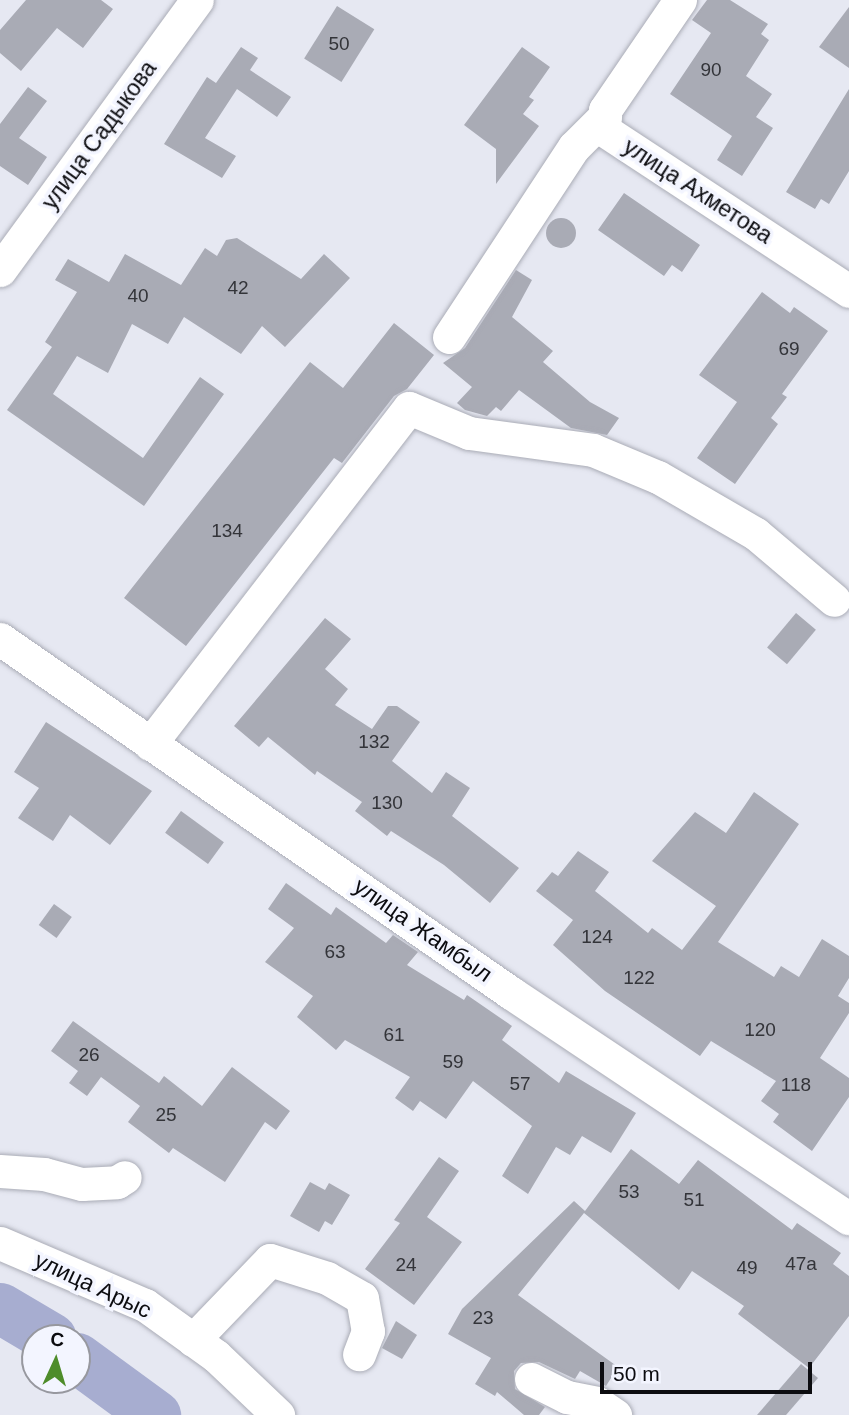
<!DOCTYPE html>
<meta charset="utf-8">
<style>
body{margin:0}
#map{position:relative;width:849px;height:1415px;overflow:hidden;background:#e6e8f2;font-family:Helvetica,sans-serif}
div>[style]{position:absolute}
.river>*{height:51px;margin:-25.5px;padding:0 25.5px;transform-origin:25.5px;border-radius:25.5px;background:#a7add0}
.building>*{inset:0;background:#a9abb5;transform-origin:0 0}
.round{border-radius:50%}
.roads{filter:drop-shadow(0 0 2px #aaacb6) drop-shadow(0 0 2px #aaacb6)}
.minor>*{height:33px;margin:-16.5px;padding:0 16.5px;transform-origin:16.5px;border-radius:16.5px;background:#fff}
span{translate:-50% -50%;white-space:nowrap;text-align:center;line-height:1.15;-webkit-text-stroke:7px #f3f5ff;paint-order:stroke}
.number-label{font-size:19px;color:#333439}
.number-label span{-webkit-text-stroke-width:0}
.street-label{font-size:23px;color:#0c0c10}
.north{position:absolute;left:21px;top:1324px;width:70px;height:70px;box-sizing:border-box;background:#f3f5ff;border:2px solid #97989f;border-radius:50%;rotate:4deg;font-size:19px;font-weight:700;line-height:28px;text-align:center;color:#0c0c10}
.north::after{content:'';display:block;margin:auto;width:24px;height:32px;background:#4e8c2b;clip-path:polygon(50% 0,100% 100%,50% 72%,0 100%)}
.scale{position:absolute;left:600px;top:1362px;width:212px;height:32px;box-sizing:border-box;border:4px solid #0c0c10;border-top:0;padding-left:9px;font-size:21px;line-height:24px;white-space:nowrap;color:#0c0c10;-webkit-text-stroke:5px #f3f5ff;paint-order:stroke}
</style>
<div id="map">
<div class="river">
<div style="left:0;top:1308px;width:59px;rotate:30.5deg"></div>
<div style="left:77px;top:1358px;width:97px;rotate:36.2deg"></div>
</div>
<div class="building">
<div style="clip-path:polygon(26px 0,101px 0,113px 9px,83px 48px,57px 28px,21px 71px,0 53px,0 30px)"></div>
<div style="clip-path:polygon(707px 0,730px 0,768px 24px,761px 34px,769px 40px,746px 76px,772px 94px,756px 117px,773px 128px,742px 176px,717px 160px,732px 136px,670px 94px,711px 33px,692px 20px)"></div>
<div style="left:337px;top:6px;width:44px;height:62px;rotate:32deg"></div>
<div style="clip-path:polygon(849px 7px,849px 68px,819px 47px)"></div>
<div style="clip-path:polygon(241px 47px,258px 58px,250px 70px,291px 97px,277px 117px,237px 89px,205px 138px,236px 156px,222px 178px,164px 144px,207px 77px,216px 83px)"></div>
<div style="clip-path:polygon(522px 47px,550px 67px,529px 97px,534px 100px,523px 114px,539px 126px,496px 184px,496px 149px,464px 125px)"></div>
<div style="clip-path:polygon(28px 87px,47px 101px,19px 138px,47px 157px,28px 185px,0 166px,0 124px)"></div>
<div style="clip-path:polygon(849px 89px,849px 171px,829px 204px,821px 199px,815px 209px,786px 192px)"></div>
<div style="clip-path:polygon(624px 193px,700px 245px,682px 272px,672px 265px,664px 276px,598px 230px)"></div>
<div class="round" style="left:546px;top:218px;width:30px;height:30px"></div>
<div style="clip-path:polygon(237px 238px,301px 279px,324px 254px,350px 278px,285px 347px,262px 326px,241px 354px,184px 317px,168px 344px,132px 324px,108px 373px,77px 356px,53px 394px,143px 458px,200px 377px,224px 394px,144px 506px,7px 410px,52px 347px,45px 342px,77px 292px,55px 280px,68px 259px,109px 282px,125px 254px,181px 285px,205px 248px,217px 256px,226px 240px)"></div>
<div style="clip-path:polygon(516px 270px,532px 280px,512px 317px,553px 351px,543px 362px,590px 402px,619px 418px,607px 435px,571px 428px,519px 390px,501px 411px,496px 407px,487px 416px,465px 410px,457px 403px,472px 387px,443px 363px,465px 348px)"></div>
<div style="clip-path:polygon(762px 292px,790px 313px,794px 307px,828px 331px,782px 394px,787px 397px,771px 418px,778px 424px,735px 484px,697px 458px,737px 402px,699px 375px)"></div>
<div style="clip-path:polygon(394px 323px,434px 355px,407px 389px,394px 396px,342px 463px,334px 458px,186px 646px,124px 598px,310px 362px,343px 388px)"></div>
<div style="left:796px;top:613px;width:26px;height:45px;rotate:40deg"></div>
<div style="clip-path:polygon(325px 618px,351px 639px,325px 669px,348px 689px,335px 705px,372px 729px,388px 706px,397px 706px,420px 722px,392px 761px,432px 793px,446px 772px,470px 788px,452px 816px,519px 868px,490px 903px,444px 865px,391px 831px,387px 836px,355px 811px,362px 802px,317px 771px,315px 775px,268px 737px,259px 747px,234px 726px)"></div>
<div style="clip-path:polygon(46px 722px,152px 791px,110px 845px,70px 815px,53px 841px,18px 818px,39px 788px,14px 772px)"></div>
<div style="clip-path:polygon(754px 792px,799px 824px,718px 942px,774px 977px,781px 966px,799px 977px,822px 939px,849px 956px,849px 978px,838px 996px,849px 1003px,849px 1013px,820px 1058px,849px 1078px,849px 1097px,812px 1151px,773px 1122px,779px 1114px,761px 1101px,776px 1081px,711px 1041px,700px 1056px,605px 991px,553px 945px,573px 920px,536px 891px,552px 872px,558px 876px,578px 851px,609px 872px,595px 891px,648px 933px,652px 928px,682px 950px,716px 906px,652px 861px,695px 812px,726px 833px)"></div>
<div style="left:181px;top:811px;width:53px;height:27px;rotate:36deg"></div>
<div style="clip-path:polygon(286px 883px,331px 915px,336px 907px,386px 943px,393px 935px,418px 952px,407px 965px,464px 1000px,467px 995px,512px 1026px,502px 1040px,559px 1083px,566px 1071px,636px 1113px,611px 1153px,582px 1136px,570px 1155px,556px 1147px,528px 1194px,502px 1176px,532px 1126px,473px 1081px,446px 1119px,420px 1101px,413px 1111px,395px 1098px,410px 1077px,345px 1040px,336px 1050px,297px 1017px,313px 996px,265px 962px,294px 928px,268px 909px)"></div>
<div style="left:54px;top:904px;width:22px;height:26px;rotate:36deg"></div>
<div style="clip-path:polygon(73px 1021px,159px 1083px,164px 1076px,202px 1106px,232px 1067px,290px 1111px,276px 1130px,265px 1122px,225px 1182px,173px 1148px,169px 1153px,128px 1122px,140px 1106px,101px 1077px,87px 1096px,69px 1083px,78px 1071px,51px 1051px)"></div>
<div style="clip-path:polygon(631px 1149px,679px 1184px,698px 1160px,792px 1230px,797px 1223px,841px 1253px,833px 1264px,849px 1276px,849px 1316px,809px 1368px,738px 1314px,744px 1306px,692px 1271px,679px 1290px,584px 1213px,518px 1295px,618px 1367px,606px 1386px,580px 1371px,575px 1379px,539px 1362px,521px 1363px,514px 1371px,515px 1389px,545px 1407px,539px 1415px,524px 1415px,497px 1392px,495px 1396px,475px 1384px,491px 1358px,448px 1334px,462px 1309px,574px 1201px,585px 1211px)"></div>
<div style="clip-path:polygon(439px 1157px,459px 1171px,427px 1217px,462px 1242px,414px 1305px,365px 1269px,400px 1223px,394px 1220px)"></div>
<div style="clip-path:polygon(310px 1182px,325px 1190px,329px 1183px,350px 1195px,332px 1225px,325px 1221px,319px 1232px,290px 1216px)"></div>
<div style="clip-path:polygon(396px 1321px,417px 1335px,402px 1359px,382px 1348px)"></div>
<div style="clip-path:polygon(801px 1364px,818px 1378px,786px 1415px,757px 1415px)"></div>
</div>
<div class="roads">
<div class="minor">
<div style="left:680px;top:0;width:133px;rotate:124.3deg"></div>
<div style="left:605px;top:110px;width:20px;rotate:93deg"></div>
<div style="left:604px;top:130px;width:293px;rotate:33.3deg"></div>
<div style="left:0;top:270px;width:334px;rotate:-53.9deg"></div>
<div style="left:449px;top:337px;width:227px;rotate:-56.7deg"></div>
<div style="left:574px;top:147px;width:44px;rotate:-45deg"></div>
<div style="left:0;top:639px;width:622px;rotate:34.71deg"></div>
<div style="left:511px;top:993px;width:406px;rotate:33.7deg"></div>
<div style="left:150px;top:744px;width:424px;rotate:-52.4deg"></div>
<div style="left:409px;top:408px;width:65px;rotate:22.6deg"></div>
<div style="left:469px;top:433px;width:125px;rotate:7.8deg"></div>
<div style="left:593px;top:450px;width:70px;rotate:22.6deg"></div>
<div style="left:658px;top:477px;width:113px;rotate:30.2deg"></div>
<div style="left:756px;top:534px;width:102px;rotate:40.2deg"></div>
<div style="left:0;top:1171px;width:44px;rotate:3.9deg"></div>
<div style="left:44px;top:1174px;width:39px;rotate:15deg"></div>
<div style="left:82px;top:1184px;width:35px;rotate:-3deg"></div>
<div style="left:117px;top:1182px;width:9px;rotate:-32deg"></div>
<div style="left:0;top:1243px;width:158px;rotate:23.2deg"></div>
<div style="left:145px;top:1305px;width:87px;rotate:35.7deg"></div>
<div style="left:216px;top:1356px;width:86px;rotate:43.6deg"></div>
<div style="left:193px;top:1340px;width:111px;rotate:-46.1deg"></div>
<div style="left:270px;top:1260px;width:60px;rotate:17.5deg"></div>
<div style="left:327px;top:1278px;width:40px;rotate:29.7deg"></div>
<div style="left:362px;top:1298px;width:34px;rotate:80deg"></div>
<div style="left:368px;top:1331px;width:25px;rotate:111deg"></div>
<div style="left:531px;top:1379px;width:40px;rotate:26.6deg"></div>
<div style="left:567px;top:1397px;width:31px;rotate:11deg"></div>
<div style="left:597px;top:1403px;width:22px;rotate:34deg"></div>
</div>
</div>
<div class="number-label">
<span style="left:339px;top:44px">50</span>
<span style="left:711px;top:70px">90</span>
<span style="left:238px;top:288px">42</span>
<span style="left:138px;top:296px">40</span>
<span style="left:789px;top:349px">69</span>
<span style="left:227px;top:531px">134</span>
<span style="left:374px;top:742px">132</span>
<span style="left:387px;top:803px">130</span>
<span style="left:597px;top:937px">124</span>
<span style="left:335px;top:952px">63</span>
<span style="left:639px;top:978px">122</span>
<span style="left:760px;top:1030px">120</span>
<span style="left:394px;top:1035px">61</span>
<span style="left:89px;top:1055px">26</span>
<span style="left:453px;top:1062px">59</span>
<span style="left:520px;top:1084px">57</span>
<span style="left:796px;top:1085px">118</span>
<span style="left:166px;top:1115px">25</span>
<span style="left:629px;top:1192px">53</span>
<span style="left:694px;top:1200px">51</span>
<span style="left:801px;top:1264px">47а</span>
<span style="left:406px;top:1265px">24</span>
<span style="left:747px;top:1268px">49</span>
<span style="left:483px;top:1318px">23</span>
</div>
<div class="street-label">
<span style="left:99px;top:135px;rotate:-54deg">улица Садыкова</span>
<span style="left:698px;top:191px;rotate:33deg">улица Ахметова</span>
<span style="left:423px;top:930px;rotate:35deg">улица Жамбыл</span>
<span style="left:93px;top:1285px;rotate:25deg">улица Арыс</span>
</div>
<div class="north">С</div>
<div class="scale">50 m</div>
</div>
